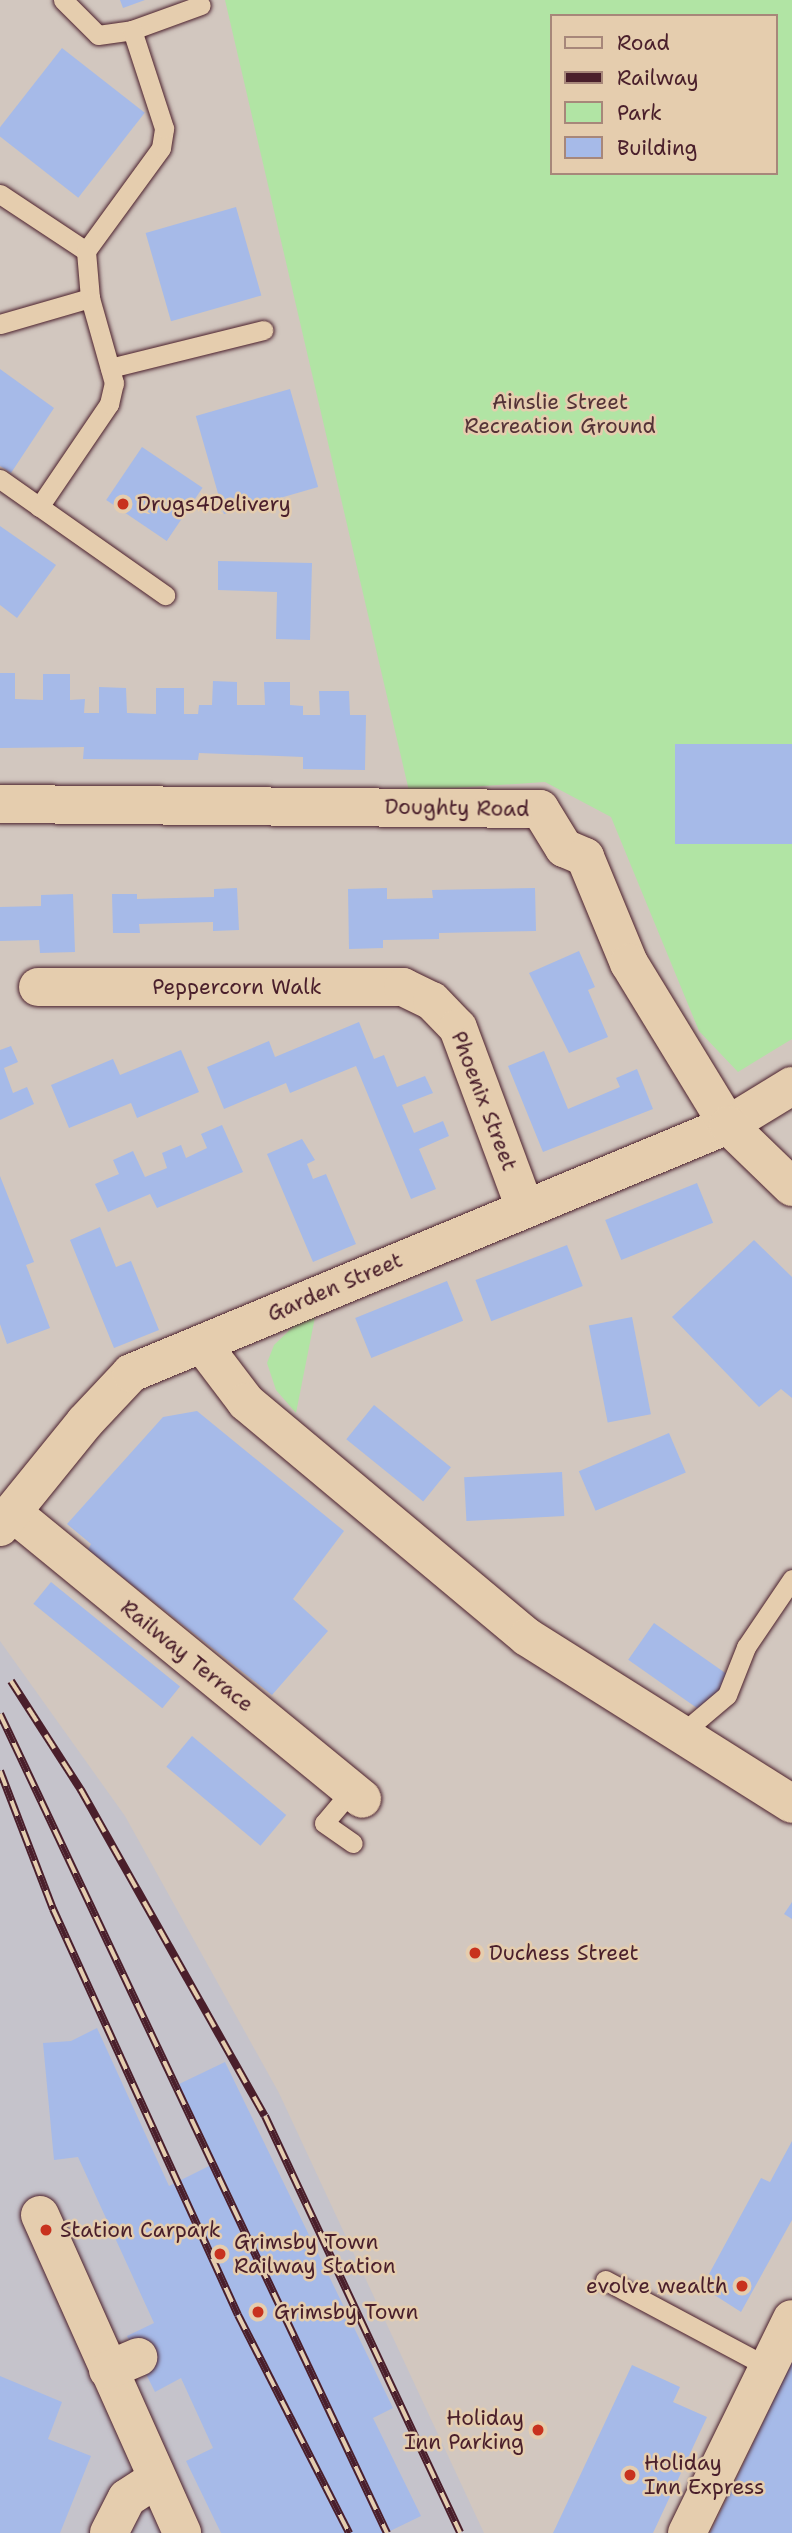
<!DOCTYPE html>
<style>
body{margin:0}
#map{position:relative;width:792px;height:2533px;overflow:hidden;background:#d2c7bf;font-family:"Shantell Sans",sans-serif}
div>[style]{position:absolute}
.built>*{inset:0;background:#c5c3cb}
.green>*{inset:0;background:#b1e4a4}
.building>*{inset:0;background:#a6bae8;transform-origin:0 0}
.roads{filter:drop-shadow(0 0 2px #4a1f2b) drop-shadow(0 0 2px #4a1f2b)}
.lane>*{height:19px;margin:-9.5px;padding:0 9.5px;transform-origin:9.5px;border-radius:9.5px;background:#e5cdae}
.street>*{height:38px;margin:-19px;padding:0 19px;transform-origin:19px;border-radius:19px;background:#e5cdae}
.secondary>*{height:38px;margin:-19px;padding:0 19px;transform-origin:19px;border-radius:19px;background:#e5cdae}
.rail>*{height:8px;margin-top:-4px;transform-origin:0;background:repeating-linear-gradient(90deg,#e5cdae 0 16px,#4a1f2b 0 32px);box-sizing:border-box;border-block:2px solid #4a1f2b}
.dots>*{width:19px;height:19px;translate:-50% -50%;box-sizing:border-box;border:4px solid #e5cdae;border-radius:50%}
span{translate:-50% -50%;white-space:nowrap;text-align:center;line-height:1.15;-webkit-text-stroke:5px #e5cdae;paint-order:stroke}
.park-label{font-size:21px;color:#543337}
.poi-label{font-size:21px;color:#4a1f2b}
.left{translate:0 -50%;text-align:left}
.right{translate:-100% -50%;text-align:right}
.street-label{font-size:21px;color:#4a1f2b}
.legend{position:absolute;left:550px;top:14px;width:228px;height:161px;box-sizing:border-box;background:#e5cdae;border:2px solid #a7877a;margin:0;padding:9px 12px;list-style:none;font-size:21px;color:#4a1f2b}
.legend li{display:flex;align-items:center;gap:14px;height:35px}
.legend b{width:35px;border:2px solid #a7877a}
</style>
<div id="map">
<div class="built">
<div style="clip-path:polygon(0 1641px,125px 1816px,279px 2093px,484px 2533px,0 2533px)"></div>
</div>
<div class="green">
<div style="clip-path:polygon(evenodd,225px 0,792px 0,792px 1039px,738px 1072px,699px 1031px,611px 817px,545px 782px,409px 791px,225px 0,552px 16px,776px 16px,776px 173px,552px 173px,552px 16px)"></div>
<div style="clip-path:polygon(315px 1317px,296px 1413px,276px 1390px,267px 1363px,274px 1345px,295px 1325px)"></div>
</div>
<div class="building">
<div style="clip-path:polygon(120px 0,145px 0,123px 8px)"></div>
<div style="left:62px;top:48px;width:105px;height:108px;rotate:38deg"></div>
<div style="left:236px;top:207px;width:92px;height:94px;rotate:74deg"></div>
<div style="clip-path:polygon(0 369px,54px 408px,11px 473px,0 466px)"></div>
<div style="left:290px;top:389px;width:102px;height:98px;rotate:74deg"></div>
<div style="left:142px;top:447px;width:73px;height:64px;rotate:34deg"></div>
<div style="clip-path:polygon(0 526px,56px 565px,17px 618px,0 605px)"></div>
<div style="clip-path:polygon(218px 561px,312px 563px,310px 640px,276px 639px,277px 592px,218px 590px)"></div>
<div style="clip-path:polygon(0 673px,15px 673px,15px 699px,43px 700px,43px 674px,70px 674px,70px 700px,85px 699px,84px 713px,99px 713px,99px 687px,126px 688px,127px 713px,156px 714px,156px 688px,184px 688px,184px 714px,198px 714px,199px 705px,212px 705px,213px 681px,237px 682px,237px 705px,265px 705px,264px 682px,290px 682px,290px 705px,303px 706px,303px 715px,320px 715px,319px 691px,349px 691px,350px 715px,366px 715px,365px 770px,303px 769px,303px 757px,199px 753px,198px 760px,83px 759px,84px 747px,0 748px)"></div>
<div style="left:792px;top:744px;width:100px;height:117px;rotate:90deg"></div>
<div style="clip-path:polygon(237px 888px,239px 930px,213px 931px,213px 922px,139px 924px,140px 933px,113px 933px,112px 894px,137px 894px,137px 899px,214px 897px,214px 889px)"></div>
<div style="clip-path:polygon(387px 888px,387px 899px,433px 898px,432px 890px,535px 888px,536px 931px,439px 933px,439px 939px,383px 940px,383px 948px,349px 949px,348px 889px)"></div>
<div style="clip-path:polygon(73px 894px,75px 952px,40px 953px,39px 940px,0 941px,0 907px,41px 906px,41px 895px)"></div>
<div style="clip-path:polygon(579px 951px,595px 987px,588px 990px,608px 1037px,569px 1053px,529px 973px)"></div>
<div style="clip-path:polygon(359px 1022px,374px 1059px,384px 1055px,397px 1087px,425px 1076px,433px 1093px,402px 1105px,414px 1133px,443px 1121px,449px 1136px,419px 1149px,436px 1189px,411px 1199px,356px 1066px,290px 1093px,286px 1083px,224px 1109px,207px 1067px,269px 1041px,275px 1057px)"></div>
<div style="clip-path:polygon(11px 1046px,18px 1062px,4px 1068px,13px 1093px,27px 1087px,34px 1104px,0 1120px,0 1050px)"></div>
<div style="clip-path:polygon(181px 1050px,199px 1092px,137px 1118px,131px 1103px,69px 1128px,51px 1085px,113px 1059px,120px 1075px)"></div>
<div style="clip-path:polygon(544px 1051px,568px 1109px,620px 1087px,616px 1078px,637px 1069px,653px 1109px,543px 1152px,508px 1066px)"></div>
<div style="clip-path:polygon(222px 1125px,243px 1172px,157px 1208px,150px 1194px,108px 1212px,95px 1184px,119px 1174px,113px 1160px,133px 1151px,145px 1177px,167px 1168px,162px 1153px,181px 1145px,186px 1158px,207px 1148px,201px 1134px)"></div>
<div style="clip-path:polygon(302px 1139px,315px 1160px,307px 1164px,313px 1179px,326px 1174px,356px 1244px,313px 1262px,267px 1154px)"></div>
<div style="clip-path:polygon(0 1176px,34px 1262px,26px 1265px,50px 1328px,7px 1344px,0 1324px)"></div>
<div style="left:697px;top:1183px;width:43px;height:99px;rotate:68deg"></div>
<div style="clip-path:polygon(100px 1227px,116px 1267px,131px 1261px,159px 1330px,114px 1348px,70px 1240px)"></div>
<div style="clip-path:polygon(754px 1240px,792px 1277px,792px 1398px,781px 1389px,759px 1407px,672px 1317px)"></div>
<div style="left:567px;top:1245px;width:44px;height:98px;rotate:69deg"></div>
<div style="left:447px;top:1281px;width:43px;height:99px;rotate:68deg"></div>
<div style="left:632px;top:1317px;width:99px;height:44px;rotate:79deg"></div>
<div style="left:374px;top:1405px;width:99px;height:44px;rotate:39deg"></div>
<div style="clip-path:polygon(197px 1411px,344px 1531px,293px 1599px,328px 1631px,272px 1695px,88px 1550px,91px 1544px,67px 1524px,163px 1417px)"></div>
<div style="left:669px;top:1433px;width:43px;height:98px;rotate:67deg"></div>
<div style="left:562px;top:1472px;width:44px;height:98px;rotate:87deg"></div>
<div style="left:51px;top:1582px;width:166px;height:28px;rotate:39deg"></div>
<div style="left:654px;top:1623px;width:97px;height:45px;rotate:35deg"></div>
<div style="left:192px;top:1736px;width:123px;height:40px;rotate:40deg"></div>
<div style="clip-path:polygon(792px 1902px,792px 1919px,784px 1914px)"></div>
<div style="clip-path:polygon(97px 2028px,169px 2186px,215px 2163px,177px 2085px,225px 2062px,393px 2408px,373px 2418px,421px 2516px,386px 2533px,221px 2533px,186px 2461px,213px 2448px,181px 2378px,155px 2392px,127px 2336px,154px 2323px,78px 2157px,54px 2160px,43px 2043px,71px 2041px)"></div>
<div style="clip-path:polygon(792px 2141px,792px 2220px,741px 2312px,702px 2287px,761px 2178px,770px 2182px)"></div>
<div style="clip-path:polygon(792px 2361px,792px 2533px,710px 2533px,740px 2471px)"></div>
<div style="clip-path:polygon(632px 2365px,680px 2387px,673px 2402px,707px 2417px,653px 2533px,553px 2533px)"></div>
<div style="clip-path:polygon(0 2376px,62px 2402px,48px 2439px,91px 2456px,60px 2533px,0 2533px)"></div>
</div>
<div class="roads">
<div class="lane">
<div style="left:63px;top:0;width:49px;rotate:45deg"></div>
<div style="left:98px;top:35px;width:34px;rotate:-8deg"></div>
<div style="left:132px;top:30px;width:73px;rotate:-19.9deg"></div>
<div style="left:0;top:194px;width:103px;rotate:33.5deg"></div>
<div style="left:0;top:324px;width:94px;rotate:-16.1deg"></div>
<div style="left:90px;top:298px;width:47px;rotate:-94.9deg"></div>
<div style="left:86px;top:251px;width:127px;rotate:-53.9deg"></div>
<div style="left:161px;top:148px;width:20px;rotate:-81deg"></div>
<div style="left:164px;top:128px;width:103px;rotate:-108.1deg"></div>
<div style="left:110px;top:368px;width:158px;rotate:-13.9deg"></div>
<div style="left:0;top:479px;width:202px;rotate:35.1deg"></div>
<div style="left:39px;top:507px;width:125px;rotate:-55.8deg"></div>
<div style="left:109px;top:404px;width:22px;rotate:-77deg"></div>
<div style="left:114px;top:383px;width:88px;rotate:-105.8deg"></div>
<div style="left:681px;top:1734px;width:60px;rotate:-40.3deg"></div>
<div style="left:727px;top:1695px;width:52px;rotate:-68.4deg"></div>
<div style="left:746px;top:1647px;width:82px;rotate:-55.9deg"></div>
<div style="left:352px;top:1790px;width:43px;rotate:130.3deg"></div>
<div style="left:324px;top:1823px;width:35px;rotate:35deg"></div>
<div style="left:605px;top:2280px;width:185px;rotate:28.1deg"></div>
</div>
<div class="street">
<div style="left:38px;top:987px;width:365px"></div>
<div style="left:403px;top:987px;width:32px;rotate:26deg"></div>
<div style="left:432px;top:1001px;width:37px;rotate:46deg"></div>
<div style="left:458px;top:1028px;width:192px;rotate:69.6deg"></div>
<div style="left:202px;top:1344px;width:73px;rotate:52.8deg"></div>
<div style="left:246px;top:1402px;width:366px;rotate:39.9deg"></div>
<div style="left:527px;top:1637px;width:313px;rotate:32.2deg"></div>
<div style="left:13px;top:1513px;width:451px;rotate:39.3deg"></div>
<div style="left:0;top:1527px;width:135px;rotate:-51deg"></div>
<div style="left:85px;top:1422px;width:67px;rotate:-46.8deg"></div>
<div style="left:131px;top:1373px;width:646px;rotate:-22.56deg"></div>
<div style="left:728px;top:1125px;width:75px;rotate:-31.4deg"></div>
<div style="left:40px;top:2215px;width:348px;rotate:65.9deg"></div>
<div style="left:108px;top:2370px;width:33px;rotate:-23deg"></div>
<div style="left:109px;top:2533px;width:39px;rotate:-63deg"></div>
<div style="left:127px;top:2498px;width:35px;rotate:-33deg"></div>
</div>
<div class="secondary">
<div style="left:0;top:804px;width:540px;rotate:0.53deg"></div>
<div style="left:540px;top:809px;width:46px;rotate:58.4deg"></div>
<div style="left:564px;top:848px;width:23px;rotate:23deg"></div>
<div style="left:585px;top:857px;width:115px;rotate:67.5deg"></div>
<div style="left:629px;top:963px;width:190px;rotate:58.6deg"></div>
<div style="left:728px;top:1125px;width:89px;rotate:44.1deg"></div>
<div style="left:687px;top:2533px;width:238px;rotate:-63.9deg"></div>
</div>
</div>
<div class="rail">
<div style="left:11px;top:1681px;width:130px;rotate:57.3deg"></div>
<div style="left:81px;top:1790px;width:374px;rotate:60.6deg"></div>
<div style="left:265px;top:2116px;width:460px;rotate:64.9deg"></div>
<div style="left:0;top:1714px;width:906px;rotate:64.71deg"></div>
<div style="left:0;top:1771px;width:148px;rotate:69deg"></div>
<div style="left:53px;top:1909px;width:446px;rotate:65.5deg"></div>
<div style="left:238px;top:2315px;width:245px;rotate:63deg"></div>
</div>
<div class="dots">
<div style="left:123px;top:504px;background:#c8321e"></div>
<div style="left:475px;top:1953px;background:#c8321e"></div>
<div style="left:46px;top:2230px;background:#c8321e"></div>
<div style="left:220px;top:2254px;background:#c8321e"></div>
<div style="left:742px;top:2286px;background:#c8321e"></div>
<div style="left:258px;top:2312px;background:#c8321e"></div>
<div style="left:538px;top:2430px;background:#c8321e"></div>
<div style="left:630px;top:2475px;background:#c8321e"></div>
</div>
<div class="park-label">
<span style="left:560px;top:414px">Ainslie Street<br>Recreation Ground</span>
</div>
<div class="poi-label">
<span class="left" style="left:137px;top:504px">Drugs4Delivery</span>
<span class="left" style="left:489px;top:1953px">Duchess Street</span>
<span class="left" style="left:60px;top:2230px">Station Carpark</span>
<span class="left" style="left:234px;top:2254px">Grimsby Town<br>Railway Station</span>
<span class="right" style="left:728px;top:2286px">evolve wealth</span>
<span class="left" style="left:274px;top:2312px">Grimsby Town</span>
<span class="right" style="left:524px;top:2430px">Holiday<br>Inn Parking</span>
<span class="left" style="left:644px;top:2475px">Holiday<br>Inn Express</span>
</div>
<div class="street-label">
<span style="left:457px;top:808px;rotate:1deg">Doughty Road</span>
<span style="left:237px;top:987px">Peppercorn Walk</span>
<span style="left:484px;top:1101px;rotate:69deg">Phoenix Street</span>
<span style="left:335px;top:1287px;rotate:-23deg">Garden Street</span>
<span style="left:187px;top:1656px;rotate:39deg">Railway Terrace</span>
</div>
<ul class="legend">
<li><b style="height:9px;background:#e5cdae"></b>Road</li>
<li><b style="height:9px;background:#4a1f2b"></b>Railway</li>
<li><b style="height:19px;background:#b1e4a4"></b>Park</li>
<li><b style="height:19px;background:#a6bae8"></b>Building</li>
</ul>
</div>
